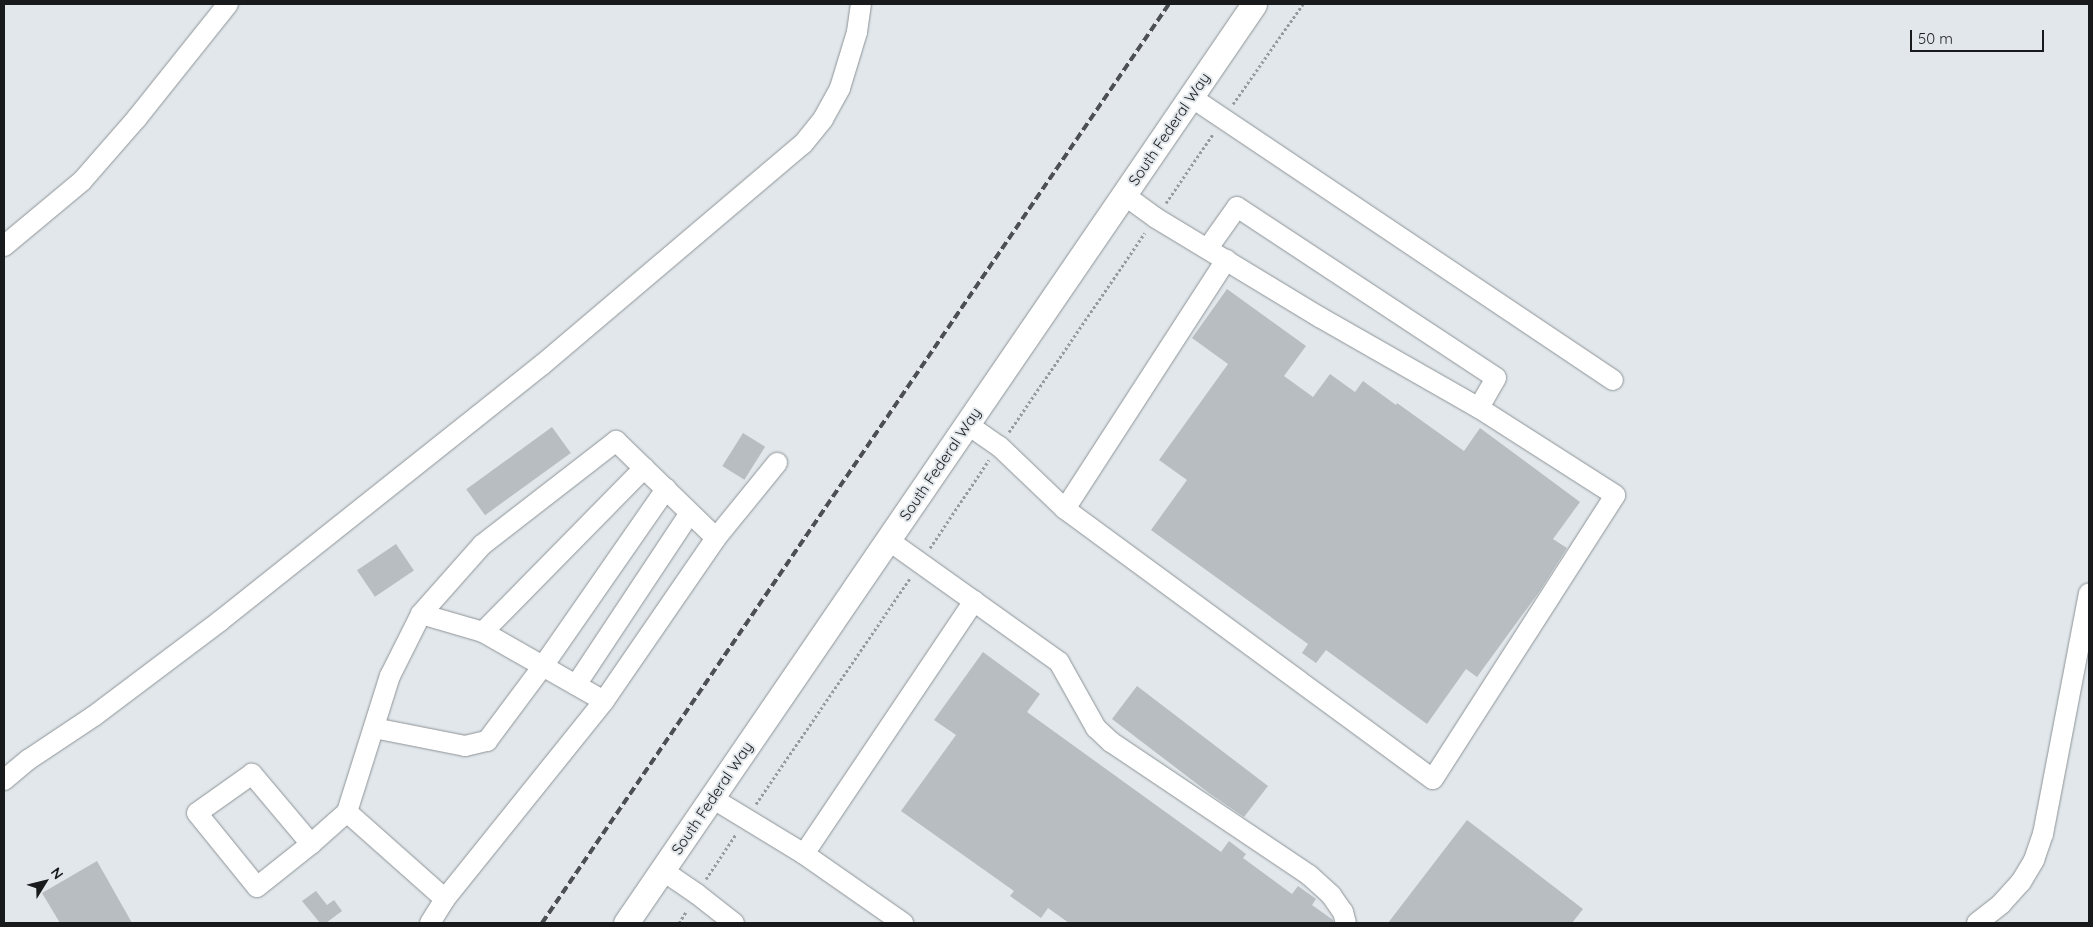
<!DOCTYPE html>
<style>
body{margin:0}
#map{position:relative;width:2093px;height:927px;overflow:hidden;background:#e1e7eb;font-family:Quicksand,sans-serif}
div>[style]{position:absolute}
.building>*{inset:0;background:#b7bdc0;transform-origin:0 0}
.path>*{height:3px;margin-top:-1.5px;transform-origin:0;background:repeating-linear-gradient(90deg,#969b9e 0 2.5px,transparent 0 5px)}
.roads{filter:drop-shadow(0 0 1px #8d9396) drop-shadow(0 0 1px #8d9396)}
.minor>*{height:20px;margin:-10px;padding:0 10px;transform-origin:10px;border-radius:10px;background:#fff}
.major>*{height:25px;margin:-12.5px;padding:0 12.5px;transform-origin:12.5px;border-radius:12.5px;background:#fff}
.rail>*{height:4px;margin-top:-2px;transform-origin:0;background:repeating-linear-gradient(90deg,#4d5052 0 8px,transparent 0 12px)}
span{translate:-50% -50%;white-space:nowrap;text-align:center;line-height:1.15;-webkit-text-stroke:4px #e1e7eb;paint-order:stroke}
.street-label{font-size:15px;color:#181a1b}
.frame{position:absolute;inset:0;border:5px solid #181a1b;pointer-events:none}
.north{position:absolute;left:20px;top:857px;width:50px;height:50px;-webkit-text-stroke:4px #e1e7eb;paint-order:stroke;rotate:54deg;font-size:14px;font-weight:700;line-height:20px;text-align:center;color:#181a1b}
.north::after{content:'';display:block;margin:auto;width:18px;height:22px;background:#181a1b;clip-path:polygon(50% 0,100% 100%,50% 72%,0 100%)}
.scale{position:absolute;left:1910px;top:30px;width:134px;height:22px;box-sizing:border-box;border:2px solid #181a1b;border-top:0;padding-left:6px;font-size:15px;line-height:18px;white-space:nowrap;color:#181a1b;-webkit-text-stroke:4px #e1e7eb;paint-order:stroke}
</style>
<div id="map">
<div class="building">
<div style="clip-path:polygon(1227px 289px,1306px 346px,1284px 376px,1313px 397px,1330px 374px,1355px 392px,1363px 381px,1396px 405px,1397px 403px,1464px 451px,1480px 428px,1580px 502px,1553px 539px,1567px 548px,1539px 592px,1477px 677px,1466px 669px,1427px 724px,1326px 650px,1316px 663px,1302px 653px,1308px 644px,1151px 530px,1187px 480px,1159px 460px,1228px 364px,1192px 338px)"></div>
<div style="left:552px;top:427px;width:32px;height:106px;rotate:54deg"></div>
<div style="left:743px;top:433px;width:26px;height:39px;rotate:32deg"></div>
<div style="left:396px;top:544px;width:32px;height:47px;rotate:56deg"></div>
<div style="clip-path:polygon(983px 652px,1040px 694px,1027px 712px,1221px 852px,1229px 841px,1246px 854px,1243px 858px,1292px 894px,1298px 886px,1316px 899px,1312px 905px,1333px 920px,1334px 923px,1069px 923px,1048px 908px,1041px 918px,1010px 896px,1014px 891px,901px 811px,956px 735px,934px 720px)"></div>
<div style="clip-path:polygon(1137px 686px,1268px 786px,1244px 817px,1209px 793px,1112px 719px)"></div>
<div style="clip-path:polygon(1467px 820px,1583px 909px,1572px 923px,1388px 923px)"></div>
<div style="clip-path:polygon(97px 861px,132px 923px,60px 923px,42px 893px)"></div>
<div style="clip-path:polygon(316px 891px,327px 905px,334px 900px,342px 911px,326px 923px,320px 923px,302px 901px)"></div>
</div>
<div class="path">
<div style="left:1233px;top:104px;width:122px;rotate:-55deg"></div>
<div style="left:1166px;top:203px;width:83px;rotate:-55.7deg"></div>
<div style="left:1009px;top:432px;width:241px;rotate:-55.7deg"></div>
<div style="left:930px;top:548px;width:106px;rotate:-56.2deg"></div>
<div style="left:756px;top:804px;width:273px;rotate:-55.7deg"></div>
<div style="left:706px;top:879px;width:54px;rotate:-56.3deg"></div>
<div style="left:679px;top:923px;width:15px;rotate:-58deg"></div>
</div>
<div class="roads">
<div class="minor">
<div style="left:1191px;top:97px;width:508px;rotate:33.85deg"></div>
<div style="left:4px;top:246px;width:102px;rotate:-39.8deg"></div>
<div style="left:82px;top:181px;width:84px;rotate:-48.9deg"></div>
<div style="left:137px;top:118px;width:146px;rotate:-51.4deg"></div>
<div style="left:1208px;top:248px;width:50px;rotate:-54.7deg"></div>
<div style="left:1237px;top:207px;width:310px;rotate:33.4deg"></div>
<div style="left:1496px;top:378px;width:34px;rotate:120deg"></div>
<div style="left:967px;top:424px;width:39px;rotate:35deg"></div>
<div style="left:999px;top:446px;width:91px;rotate:43.7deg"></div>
<div style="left:1065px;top:509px;width:456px;rotate:36.3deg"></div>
<div style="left:1433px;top:779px;width:337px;rotate:-57.3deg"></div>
<div style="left:1615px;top:495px;width:161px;rotate:-147.4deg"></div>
<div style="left:1479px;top:408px;width:182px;rotate:-150.3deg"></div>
<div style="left:1321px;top:318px;width:193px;rotate:-148.8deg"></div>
<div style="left:1156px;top:218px;width:39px;rotate:-144deg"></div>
<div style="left:1065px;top:509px;width:297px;rotate:-57.1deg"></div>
<div style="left:716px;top:538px;width:97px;rotate:-50.9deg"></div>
<div style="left:888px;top:540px;width:210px;rotate:35.5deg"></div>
<div style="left:1059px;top:662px;width:76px;rotate:60.7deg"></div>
<div style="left:1096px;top:728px;width:21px;rotate:43deg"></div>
<div style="left:1111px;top:742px;width:239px;rotate:33.9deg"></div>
<div style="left:1309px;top:875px;width:30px;rotate:42deg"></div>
<div style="left:1331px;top:895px;width:21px;rotate:55deg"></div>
<div style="left:1343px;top:912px;width:11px;rotate:75deg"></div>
<div style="left:421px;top:614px;width:65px;rotate:16.2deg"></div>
<div style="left:483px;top:632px;width:139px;rotate:29.7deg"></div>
<div style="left:604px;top:701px;width:254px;rotate:128.8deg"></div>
<div style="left:483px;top:632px;width:230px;rotate:-45.5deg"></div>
<div style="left:576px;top:685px;width:206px;rotate:-56.5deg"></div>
<div style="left:374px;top:728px;width:93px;rotate:11.2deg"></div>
<div style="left:465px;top:746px;width:23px;rotate:-13deg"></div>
<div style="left:487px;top:741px;width:94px;rotate:-53.3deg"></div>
<div style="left:543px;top:666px;width:216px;rotate:-55.2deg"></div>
<div style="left:4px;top:780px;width:31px;rotate:-40deg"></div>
<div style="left:28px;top:760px;width:79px;rotate:-33.7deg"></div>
<div style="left:94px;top:716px;width:158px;rotate:-37deg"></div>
<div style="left:220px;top:621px;width:411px;rotate:-38.5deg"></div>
<div style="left:542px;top:365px;width:342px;rotate:-40.3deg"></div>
<div style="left:803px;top:144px;width:32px;rotate:-51deg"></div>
<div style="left:823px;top:119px;width:35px;rotate:-61deg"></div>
<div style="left:840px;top:88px;width:59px;rotate:-73.1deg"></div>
<div style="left:857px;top:32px;width:28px;rotate:-82deg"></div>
<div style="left:712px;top:798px;width:108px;rotate:31.3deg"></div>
<div style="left:804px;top:854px;width:121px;rotate:34.9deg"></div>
<div style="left:311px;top:844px;width:92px;rotate:-130.1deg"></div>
<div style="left:252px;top:774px;width:67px;rotate:144.7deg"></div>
<div style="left:197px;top:813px;width:95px;rotate:51deg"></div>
<div style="left:257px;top:887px;width:69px;rotate:-38.5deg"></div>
<div style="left:311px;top:844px;width:48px;rotate:-41.6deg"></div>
<div style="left:804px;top:854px;width:305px;rotate:-56.1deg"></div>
<div style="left:662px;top:870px;width:42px;rotate:34.4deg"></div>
<div style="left:697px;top:894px;width:47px;rotate:38.1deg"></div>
<div style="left:430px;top:923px;width:28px;rotate:-58deg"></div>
<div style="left:445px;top:899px;width:131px;rotate:-138.4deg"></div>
<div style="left:347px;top:812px;width:143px;rotate:-72.5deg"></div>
<div style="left:390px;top:676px;width:69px;rotate:-63.4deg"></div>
<div style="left:421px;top:614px;width:92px;rotate:-48.5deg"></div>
<div style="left:482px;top:545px;width:170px;rotate:-37.8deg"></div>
<div style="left:616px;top:441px;width:139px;rotate:44.1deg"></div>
<div style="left:716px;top:538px;width:198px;rotate:124.5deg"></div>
<div style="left:1977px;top:923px;width:31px;rotate:-38deg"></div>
<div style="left:2001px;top:904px;width:30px;rotate:-48deg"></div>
<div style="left:2021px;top:882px;width:26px;rotate:-59deg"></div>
<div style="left:2034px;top:860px;width:28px;rotate:-71deg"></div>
<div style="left:2043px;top:834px;width:245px;rotate:-79.2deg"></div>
</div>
<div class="major">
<div style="left:626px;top:923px;width:1113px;rotate:-55.65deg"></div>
</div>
</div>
<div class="rail">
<div style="left:542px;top:923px;width:1113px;rotate:-55.7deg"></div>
</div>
<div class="street-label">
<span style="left:1169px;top:129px;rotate:-56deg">South Federal Way</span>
<span style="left:940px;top:464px;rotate:-56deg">South Federal Way</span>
<span style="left:712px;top:798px;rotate:-56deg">South Federal Way</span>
</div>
<div class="frame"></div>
<div class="north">N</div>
<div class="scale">50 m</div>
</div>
